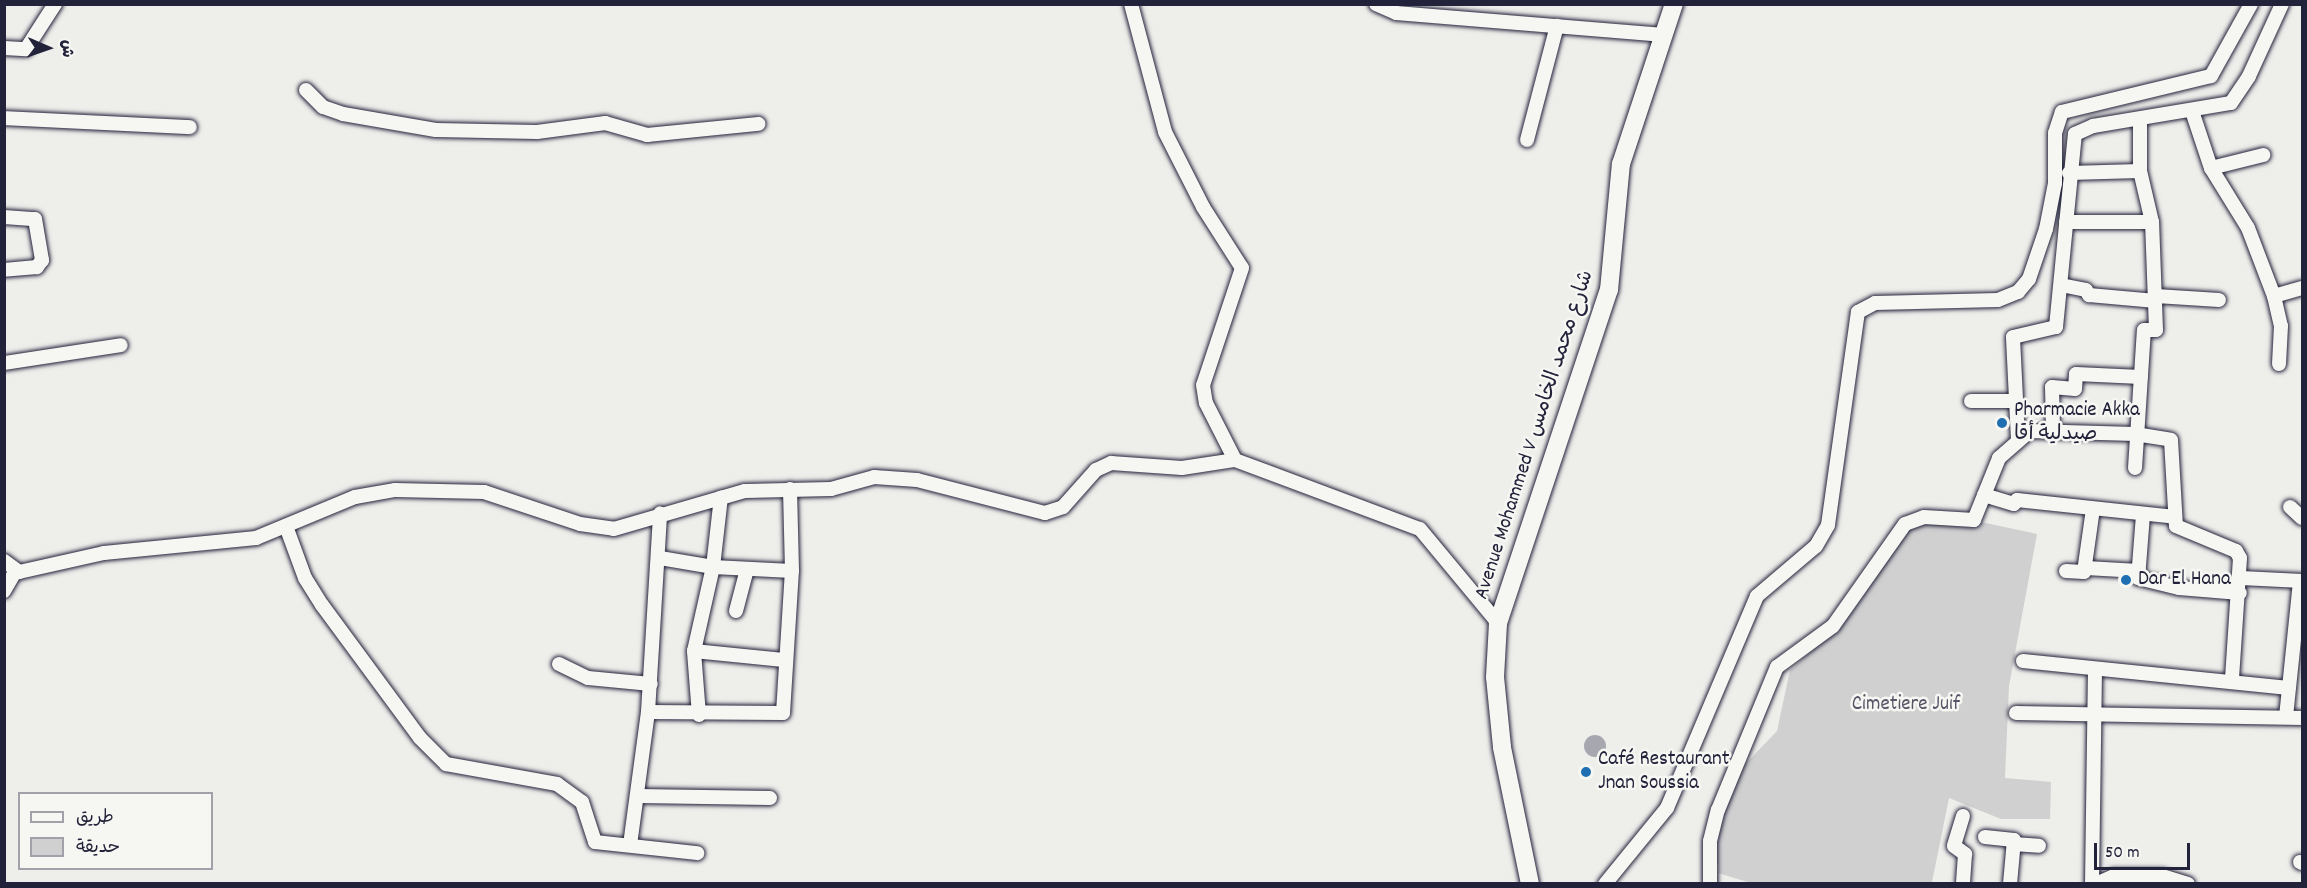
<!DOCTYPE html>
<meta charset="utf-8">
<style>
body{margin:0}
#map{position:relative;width:2307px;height:888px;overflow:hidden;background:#eeeeeb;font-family:Dekko,"Playpen Sans Arabic",sans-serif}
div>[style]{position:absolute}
.green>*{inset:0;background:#d0d0d1}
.water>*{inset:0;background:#a7a7af}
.round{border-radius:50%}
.roads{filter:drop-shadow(0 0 2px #22223b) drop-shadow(0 0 2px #22223b)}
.minor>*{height:14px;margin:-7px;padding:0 7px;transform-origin:7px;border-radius:7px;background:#f6f6f2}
.major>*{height:18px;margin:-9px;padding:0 9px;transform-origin:9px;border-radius:9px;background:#f6f6f2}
.dots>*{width:16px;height:16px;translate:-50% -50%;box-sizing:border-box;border:3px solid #f6f6f2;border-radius:50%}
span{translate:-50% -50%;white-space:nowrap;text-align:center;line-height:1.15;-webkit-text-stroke:5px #f6f6f2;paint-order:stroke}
.poi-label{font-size:21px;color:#22223b}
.left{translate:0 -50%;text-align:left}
.street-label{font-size:21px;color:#22223b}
.park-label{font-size:21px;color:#565668}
.frame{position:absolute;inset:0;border:6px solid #22223b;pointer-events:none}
.legend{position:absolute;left:18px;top:792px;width:195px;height:78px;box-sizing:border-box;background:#f6f6f2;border:2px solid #a1a1a9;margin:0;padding:8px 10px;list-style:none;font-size:18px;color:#22223b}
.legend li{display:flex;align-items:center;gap:12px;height:30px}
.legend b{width:30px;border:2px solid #a1a1a9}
.north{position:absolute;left:18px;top:18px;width:60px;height:60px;-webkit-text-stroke:4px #f6f6f2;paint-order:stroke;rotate:92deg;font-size:16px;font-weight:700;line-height:24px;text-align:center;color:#22223b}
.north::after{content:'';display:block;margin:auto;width:21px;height:27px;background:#22223b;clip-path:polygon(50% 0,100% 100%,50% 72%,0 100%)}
.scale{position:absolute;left:2094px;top:843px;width:96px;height:27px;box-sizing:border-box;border:3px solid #22223b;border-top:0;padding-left:8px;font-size:18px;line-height:21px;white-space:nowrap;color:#22223b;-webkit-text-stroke:4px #f6f6f2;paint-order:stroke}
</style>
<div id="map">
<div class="green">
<div style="clip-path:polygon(1915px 522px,1976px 528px,1981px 522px,2037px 534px,2009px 686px,2005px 778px,2051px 782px,2050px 819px,2001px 819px,1949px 798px,1932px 882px,1751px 883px,1718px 873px,1719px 865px,1711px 863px,1732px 778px,1777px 731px,1790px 670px,1835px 631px)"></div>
</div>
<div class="water">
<div class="round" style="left:1584px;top:735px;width:22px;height:22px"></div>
</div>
<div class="roads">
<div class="minor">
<div style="left:1131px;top:4px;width:132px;rotate:75.1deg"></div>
<div style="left:1165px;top:132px;width:84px;rotate:63.1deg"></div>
<div style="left:1203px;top:207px;width:72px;rotate:57.4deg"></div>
<div style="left:1242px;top:268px;width:123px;rotate:108.4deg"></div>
<div style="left:1203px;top:385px;width:18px;rotate:81deg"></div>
<div style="left:1206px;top:403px;width:64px;rotate:63deg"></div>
<div style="left:1376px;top:4px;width:22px;rotate:24deg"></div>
<div style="left:1396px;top:13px;width:269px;rotate:4.7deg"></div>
<div style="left:4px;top:48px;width:22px;rotate:3deg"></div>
<div style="left:26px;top:49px;width:54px;rotate:-57.2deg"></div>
<div style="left:306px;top:90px;width:24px;rotate:45deg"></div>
<div style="left:323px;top:107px;width:21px;rotate:19deg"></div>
<div style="left:343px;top:114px;width:94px;rotate:9.8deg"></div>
<div style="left:436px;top:130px;width:101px;rotate:1.1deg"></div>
<div style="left:537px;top:132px;width:69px;rotate:-7.5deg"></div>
<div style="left:605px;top:123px;width:44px;rotate:15.9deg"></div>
<div style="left:647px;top:135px;width:112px;rotate:-5.7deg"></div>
<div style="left:2192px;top:111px;width:60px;rotate:71.6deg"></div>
<div style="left:2211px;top:168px;width:70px;rotate:58.3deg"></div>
<div style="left:2248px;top:228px;width:73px;rotate:69.1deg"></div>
<div style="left:2274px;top:296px;width:29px;rotate:-16deg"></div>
<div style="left:4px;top:118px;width:186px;rotate:2.8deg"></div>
<div style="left:1527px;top:140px;width:118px;rotate:-75.3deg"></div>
<div style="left:2211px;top:168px;width:54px;rotate:-14deg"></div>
<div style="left:2069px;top:173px;width:71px;rotate:-1.6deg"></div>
<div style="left:4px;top:217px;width:31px;rotate:4deg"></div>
<div style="left:35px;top:219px;width:42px;rotate:80.3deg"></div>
<div style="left:42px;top:260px;width:9px;rotate:126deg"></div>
<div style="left:37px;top:267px;width:33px;rotate:175deg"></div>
<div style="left:2066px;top:222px;width:86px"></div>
<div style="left:2061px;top:285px;width:25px;rotate:11deg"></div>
<div style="left:2086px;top:290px;width:6px;rotate:59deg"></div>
<div style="left:2089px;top:295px;width:67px;rotate:5.1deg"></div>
<div style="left:2156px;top:296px;width:63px;rotate:3.6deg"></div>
<div style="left:2274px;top:296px;width:31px;rotate:77deg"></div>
<div style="left:2281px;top:326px;width:38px;rotate:93deg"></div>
<div style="left:4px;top:363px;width:118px;rotate:-8.7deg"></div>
<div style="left:1971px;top:401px;width:45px"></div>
<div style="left:2053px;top:430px;width:43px;rotate:-91.3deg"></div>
<div style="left:2052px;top:387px;width:23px;rotate:5deg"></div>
<div style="left:2075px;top:389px;width:15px;rotate:-86deg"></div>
<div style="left:2076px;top:374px;width:65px;rotate:2.6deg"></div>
<div style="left:2018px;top:440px;width:103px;rotate:-92.8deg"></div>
<div style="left:2013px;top:337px;width:44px;rotate:-13.1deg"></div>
<div style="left:2056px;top:327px;width:194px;rotate:-84.4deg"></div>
<div style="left:2075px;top:134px;width:20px;rotate:-24deg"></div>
<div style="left:2093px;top:126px;width:140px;rotate:-9.5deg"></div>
<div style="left:2231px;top:103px;width:32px;rotate:-56deg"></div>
<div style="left:2249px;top:76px;width:79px;rotate:-65.4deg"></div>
<div style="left:2135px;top:468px;width:138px;rotate:-86.3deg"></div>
<div style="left:2144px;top:330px;width:12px"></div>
<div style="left:2156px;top:330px;width:108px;rotate:-92.1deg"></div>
<div style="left:2152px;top:222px;width:52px;rotate:-103.2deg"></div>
<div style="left:2140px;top:171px;width:51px;rotate:-90deg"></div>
<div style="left:1984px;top:495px;width:31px;rotate:17deg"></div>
<div style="left:2014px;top:504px;width:5px;rotate:-53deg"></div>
<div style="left:2017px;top:500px;width:159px;rotate:6.1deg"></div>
<div style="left:2290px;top:507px;width:16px;rotate:43deg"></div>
<div style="left:2143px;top:515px;width:63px;rotate:94.5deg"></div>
<div style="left:2138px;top:578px;width:42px;rotate:13.7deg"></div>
<div style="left:2179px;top:588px;width:61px;rotate:4.7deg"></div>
<div style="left:287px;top:529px;width:52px;rotate:69.8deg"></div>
<div style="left:305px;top:578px;width:32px;rotate:58deg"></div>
<div style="left:322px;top:605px;width:165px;rotate:53.6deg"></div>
<div style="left:420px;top:738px;width:37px;rotate:45deg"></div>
<div style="left:446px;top:764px;width:113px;rotate:10.2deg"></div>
<div style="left:557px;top:784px;width:31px;rotate:36deg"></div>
<div style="left:582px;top:802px;width:42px;rotate:72deg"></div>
<div style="left:595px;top:842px;width:103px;rotate:6.2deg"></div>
<div style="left:660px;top:558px;width:54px;rotate:9.6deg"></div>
<div style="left:713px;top:567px;width:79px;rotate:2.9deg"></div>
<div style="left:4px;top:561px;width:19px;rotate:36deg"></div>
<div style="left:19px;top:572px;width:87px;rotate:-12.6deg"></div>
<div style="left:104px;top:553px;width:153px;rotate:-5.6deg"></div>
<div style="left:256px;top:538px;width:107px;rotate:-22.5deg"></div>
<div style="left:355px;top:497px;width:41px;rotate:-9.9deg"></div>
<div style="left:395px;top:490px;width:89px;rotate:1.3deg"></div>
<div style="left:484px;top:492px;width:101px;rotate:18.4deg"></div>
<div style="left:580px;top:524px;width:34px;rotate:8deg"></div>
<div style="left:614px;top:529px;width:136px;rotate:-16.2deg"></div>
<div style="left:745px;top:491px;width:86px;rotate:-1.3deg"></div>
<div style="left:831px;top:489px;width:45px;rotate:-15.6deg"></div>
<div style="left:874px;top:477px;width:43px;rotate:4deg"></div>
<div style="left:917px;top:480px;width:132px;rotate:14.5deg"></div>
<div style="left:1045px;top:513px;width:19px;rotate:-18deg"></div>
<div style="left:1063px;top:507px;width:50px;rotate:-48.3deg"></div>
<div style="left:1096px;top:470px;width:17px;rotate:-25deg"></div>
<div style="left:1111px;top:463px;width:71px;rotate:4deg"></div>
<div style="left:1182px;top:468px;width:54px;rotate:-8.6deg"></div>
<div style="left:1235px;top:460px;width:197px;rotate:20.5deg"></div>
<div style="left:1420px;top:529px;width:122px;rotate:50.3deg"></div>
<div style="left:2086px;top:568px;width:53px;rotate:3.2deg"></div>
<div style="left:2066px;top:571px;width:18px;rotate:3deg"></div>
<div style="left:2084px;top:572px;width:64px;rotate:-81.9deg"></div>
<div style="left:2241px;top:578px;width:61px;rotate:2.8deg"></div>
<div style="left:4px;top:591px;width:22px;rotate:-60deg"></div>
<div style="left:736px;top:611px;width:43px;rotate:-75.3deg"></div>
<div style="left:694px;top:651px;width:90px;rotate:5.7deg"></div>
<div style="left:2023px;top:661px;width:267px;rotate:5.8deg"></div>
<div style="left:559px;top:664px;width:32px;rotate:26deg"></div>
<div style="left:588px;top:678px;width:63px;rotate:5.4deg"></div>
<div style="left:648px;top:712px;width:135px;rotate:0.4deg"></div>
<div style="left:783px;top:713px;width:142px;rotate:-86.4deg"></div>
<div style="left:792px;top:571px;width:82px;rotate:-91.4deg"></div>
<div style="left:2016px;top:713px;width:286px;rotate:1deg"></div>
<div style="left:699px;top:715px;width:64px;rotate:-94.5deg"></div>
<div style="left:694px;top:651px;width:86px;rotate:-77.3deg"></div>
<div style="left:713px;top:567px;width:70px;rotate:-83.5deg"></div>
<div style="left:2286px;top:717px;width:136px;rotate:-84.1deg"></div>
<div style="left:638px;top:796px;width:132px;rotate:0.9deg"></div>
<div style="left:1963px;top:816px;width:31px;rotate:107deg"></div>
<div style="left:1954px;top:846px;width:14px;rotate:36deg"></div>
<div style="left:1965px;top:854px;width:30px;rotate:94deg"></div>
<div style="left:1985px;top:837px;width:29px;rotate:6deg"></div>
<div style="left:2014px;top:840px;width:44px;rotate:95.2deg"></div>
<div style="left:2013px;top:844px;width:26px;rotate:4deg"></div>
<div style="left:630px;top:845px;width:134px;rotate:-82.3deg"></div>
<div style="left:648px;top:712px;width:199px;rotate:-86.5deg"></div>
<div style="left:2300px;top:862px;width:2px;rotate:27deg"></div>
<div style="left:1605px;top:884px;width:98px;rotate:-50.8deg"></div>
<div style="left:1667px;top:808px;width:230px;rotate:-67deg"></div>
<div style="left:1757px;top:596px;width:77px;rotate:-40.3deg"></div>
<div style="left:1816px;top:546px;width:24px;rotate:-60deg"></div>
<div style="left:1828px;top:525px;width:215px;rotate:-82deg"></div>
<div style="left:1858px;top:312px;width:19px;rotate:-28deg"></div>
<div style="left:1875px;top:303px;width:123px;rotate:-1.4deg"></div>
<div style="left:1998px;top:300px;width:22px;rotate:-22deg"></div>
<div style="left:2018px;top:292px;width:17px;rotate:-50deg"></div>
<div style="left:2029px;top:279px;width:53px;rotate:-71.2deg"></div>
<div style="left:2046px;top:229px;width:47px;rotate:-78.9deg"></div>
<div style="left:2055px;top:183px;width:50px;rotate:-90deg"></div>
<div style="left:2055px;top:133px;width:22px;rotate:-72deg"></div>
<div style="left:2062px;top:112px;width:153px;rotate:-13.6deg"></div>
<div style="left:2211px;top:76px;width:82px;rotate:-60.9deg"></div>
<div style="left:1710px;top:884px;width:43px;rotate:-90deg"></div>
<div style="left:1710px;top:841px;width:32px;rotate:-76deg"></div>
<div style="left:1718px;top:810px;width:155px;rotate:-67.6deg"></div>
<div style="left:1777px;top:667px;width:69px;rotate:-36.2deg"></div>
<div style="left:1833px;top:626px;width:125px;rotate:-54.8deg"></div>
<div style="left:1905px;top:524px;width:20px;rotate:-20deg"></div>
<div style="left:1924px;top:517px;width:50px;rotate:3.4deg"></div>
<div style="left:1974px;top:520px;width:67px;rotate:-68deg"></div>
<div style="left:1999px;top:458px;width:41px;rotate:-41.1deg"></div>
<div style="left:2030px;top:431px;width:105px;rotate:1.6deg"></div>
<div style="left:2135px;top:434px;width:36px;rotate:9deg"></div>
<div style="left:2171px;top:440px;width:86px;rotate:86.7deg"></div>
<div style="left:2176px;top:526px;width:65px;rotate:22.6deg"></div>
<div style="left:2236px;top:551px;width:8px;rotate:60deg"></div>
<div style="left:2240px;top:558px;width:122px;rotate:93.8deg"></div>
<div style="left:2092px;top:884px;width:215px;rotate:-89.2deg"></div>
<div style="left:2096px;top:884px;width:20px;rotate:-24deg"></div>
<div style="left:2114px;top:876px;width:48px"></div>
<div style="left:2162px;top:876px;width:27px;rotate:17deg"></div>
</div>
<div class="major">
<div style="left:1530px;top:884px;width:140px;rotate:-101.6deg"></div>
<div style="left:1502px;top:747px;width:70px;rotate:-95.7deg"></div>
<div style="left:1495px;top:677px;width:54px;rotate:-86.8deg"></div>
<div style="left:1498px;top:623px;width:351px;rotate:-71.6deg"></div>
<div style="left:1609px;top:290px;width:127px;rotate:-84.6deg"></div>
<div style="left:1621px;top:164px;width:169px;rotate:-71.7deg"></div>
</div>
</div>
<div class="dots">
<div style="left:2002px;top:423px;background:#1f6fb2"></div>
<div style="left:2126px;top:580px;background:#1f6fb2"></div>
<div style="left:1586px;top:772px;background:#1f6fb2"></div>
</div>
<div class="poi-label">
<span class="left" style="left:2014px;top:423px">Pharmacie Akka<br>صيدلية أقا</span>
<span class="left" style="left:2138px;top:580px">Dar El Hana</span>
<span class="left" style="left:1598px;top:772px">Café Restaurant<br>Jnan Soussia</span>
</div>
<div class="street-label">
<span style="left:1535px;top:435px;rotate:-72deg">Avenue Mohammed V شارع محمد الخامس</span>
</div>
<div class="park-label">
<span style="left:1906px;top:705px">Cimetiere Juif</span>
</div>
<div class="frame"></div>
<ul class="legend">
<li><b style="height:8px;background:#f6f6f2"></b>طريق</li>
<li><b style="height:16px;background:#d0d0d1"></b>حديقة</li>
</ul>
<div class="north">ش</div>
<div class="scale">50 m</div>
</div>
